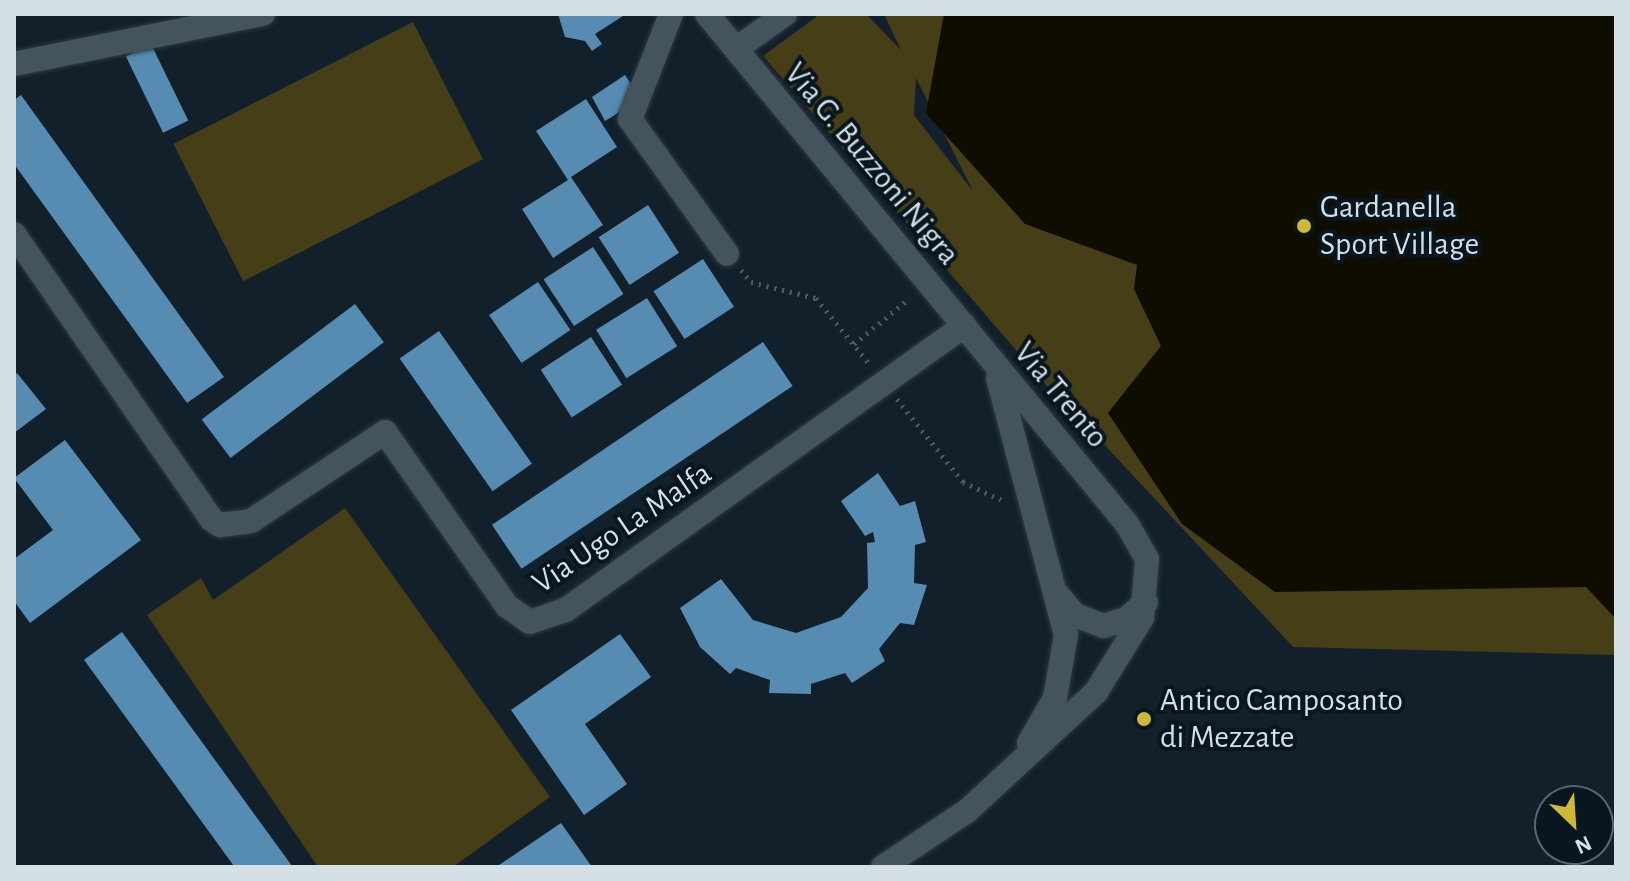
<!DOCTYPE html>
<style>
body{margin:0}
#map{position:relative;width:1630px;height:881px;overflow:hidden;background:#11202a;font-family:"Alegreya Sans",sans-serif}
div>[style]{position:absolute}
.green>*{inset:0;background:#453e16;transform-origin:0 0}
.water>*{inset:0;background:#0f0c00}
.building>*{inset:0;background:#568cb1;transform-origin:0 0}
.path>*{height:5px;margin-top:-2.5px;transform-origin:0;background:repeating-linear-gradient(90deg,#4d5a63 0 2px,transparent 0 8px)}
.roads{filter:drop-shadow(0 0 2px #303841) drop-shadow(0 0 2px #303841)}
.minor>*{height:24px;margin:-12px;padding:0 12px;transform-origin:12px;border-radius:12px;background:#44545f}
.dots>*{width:22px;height:22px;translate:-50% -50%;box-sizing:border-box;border:4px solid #081620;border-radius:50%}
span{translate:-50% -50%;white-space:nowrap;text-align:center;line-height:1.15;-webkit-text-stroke:8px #081620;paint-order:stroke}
.street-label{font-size:32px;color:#d5dfe6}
.poi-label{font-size:32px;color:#d5dfe6}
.left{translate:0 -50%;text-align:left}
.frame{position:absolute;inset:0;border:16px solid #d5dfe6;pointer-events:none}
.north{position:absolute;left:1534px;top:785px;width:80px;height:80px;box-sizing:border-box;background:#081620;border:2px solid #5a666f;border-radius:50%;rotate:155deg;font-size:22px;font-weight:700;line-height:32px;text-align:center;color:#d5dfe6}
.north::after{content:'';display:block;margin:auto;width:28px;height:36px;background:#ceb837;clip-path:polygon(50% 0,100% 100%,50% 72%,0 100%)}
</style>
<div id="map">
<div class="green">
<div style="clip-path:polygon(evenodd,820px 14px,866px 14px,901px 50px,884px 14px,1616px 14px,1616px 655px,1293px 647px,1098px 438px,1082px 406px,1064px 406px,763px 56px,820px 14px,916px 78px,972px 189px,972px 190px,914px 115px,916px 78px)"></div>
<div style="left:413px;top:22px;width:154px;height:269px;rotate:63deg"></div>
<div style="clip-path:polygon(345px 508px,550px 797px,453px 867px,318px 867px,147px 615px,201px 578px,213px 600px)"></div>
</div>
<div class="water">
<div style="clip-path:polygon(944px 14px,1616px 14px,1616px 619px,1586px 587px,1275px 592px,1182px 524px,1108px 413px,1161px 346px,1134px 289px,1137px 265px,1025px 224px,926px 113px)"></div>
</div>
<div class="building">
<div style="clip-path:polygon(558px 14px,626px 14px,595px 34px,602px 44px,592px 51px,585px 41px,565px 37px)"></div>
<div style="left:151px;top:44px;width:85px;height:28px;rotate:64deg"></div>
<div style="clip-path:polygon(625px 75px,635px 90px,623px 110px,605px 121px,592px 97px)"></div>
<div style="clip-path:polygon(21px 95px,224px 377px,187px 403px,14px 164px,14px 100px)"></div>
<div style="clip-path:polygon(586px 99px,617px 147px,571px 177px,603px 225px,553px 258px,522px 209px,568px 180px,536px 131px)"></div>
<div style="left:648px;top:205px;width:57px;height:59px;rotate:57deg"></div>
<div style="left:593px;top:247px;width:56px;height:59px;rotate:57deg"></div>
<div style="left:703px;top:259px;width:57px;height:59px;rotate:57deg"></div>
<div style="left:538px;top:282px;width:58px;height:59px;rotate:56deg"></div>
<div style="left:647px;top:298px;width:57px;height:60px;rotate:58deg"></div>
<div style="left:355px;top:304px;width:48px;height:192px;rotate:53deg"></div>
<div style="left:439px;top:331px;width:162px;height:48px;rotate:55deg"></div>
<div style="left:591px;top:337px;width:57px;height:60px;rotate:57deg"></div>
<div style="left:763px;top:342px;width:53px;height:327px;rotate:56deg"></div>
<div style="clip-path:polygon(17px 373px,46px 409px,14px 433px,14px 376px)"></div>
<div style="clip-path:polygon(65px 440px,141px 540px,30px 623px,14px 601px,14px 559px,53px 530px,14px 478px)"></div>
<div style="clip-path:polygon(878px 473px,900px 506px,915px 501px,926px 542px,915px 545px,914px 583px,927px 585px,914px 625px,900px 623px,879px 649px,885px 661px,852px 683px,845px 673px,811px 684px,811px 694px,769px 693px,770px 680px,736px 668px,730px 674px,700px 647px,680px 608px,721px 579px,753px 620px,796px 633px,841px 617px,868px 588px,867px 543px,875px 542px,873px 532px,865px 536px,841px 501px)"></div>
<div style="left:122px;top:632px;width:289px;height:47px;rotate:54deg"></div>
<div style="clip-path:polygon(620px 634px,651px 677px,585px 724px,627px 784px,584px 815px,511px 710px)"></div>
<div style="clip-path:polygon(561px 823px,592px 867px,496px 867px)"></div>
</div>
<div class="path">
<div style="left:741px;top:270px;width:16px;rotate:50deg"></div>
<div style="left:751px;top:282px;width:67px;rotate:13.8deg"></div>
<div style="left:816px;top:298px;width:87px;rotate:51deg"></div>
<div style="left:854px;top:344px;width:72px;rotate:-39.4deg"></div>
<div style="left:897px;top:399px;width:106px;rotate:51.5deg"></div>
<div style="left:963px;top:482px;width:47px;rotate:24.9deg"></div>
</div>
<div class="roads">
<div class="minor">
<div style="left:671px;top:14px;width:113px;rotate:111.3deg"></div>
<div style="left:630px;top:119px;width:166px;rotate:54.3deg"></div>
<div style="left:707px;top:14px;width:661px;rotate:50.53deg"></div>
<div style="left:1127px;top:524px;width:40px;rotate:60.3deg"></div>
<div style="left:1147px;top:559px;width:59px;rotate:94.8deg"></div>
<div style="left:1142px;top:618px;width:87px;rotate:121.9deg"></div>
<div style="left:1096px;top:692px;width:176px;rotate:137.3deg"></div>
<div style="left:967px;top:811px;width:101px;rotate:146.3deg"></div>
<div style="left:736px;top:49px;width:60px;rotate:-35.5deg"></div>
<div style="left:14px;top:64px;width:254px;rotate:-11.4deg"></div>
<div style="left:14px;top:234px;width:346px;rotate:55.3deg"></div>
<div style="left:211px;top:519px;width:11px;rotate:34deg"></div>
<div style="left:220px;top:525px;width:31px;rotate:-7deg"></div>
<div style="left:251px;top:521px;width:161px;rotate:-33.6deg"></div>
<div style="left:385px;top:432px;width:213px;rotate:55deg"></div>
<div style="left:507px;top:606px;width:28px;rotate:35deg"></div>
<div style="left:530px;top:622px;width:39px;rotate:-19deg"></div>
<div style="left:567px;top:609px;width:488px;rotate:-35.5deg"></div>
<div style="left:998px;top:378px;width:266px;rotate:75.2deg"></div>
<div style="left:1066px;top:635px;width:64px;rotate:99.9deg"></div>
<div style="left:1055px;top:698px;width:52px;rotate:120deg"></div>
<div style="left:1058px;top:595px;width:26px;rotate:50deg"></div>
<div style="left:1075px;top:615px;width:31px;rotate:21deg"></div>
<div style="left:1104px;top:626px;width:23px;rotate:-18deg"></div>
<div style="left:1126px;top:619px;width:26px;rotate:-40deg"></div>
</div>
</div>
<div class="dots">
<div style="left:1304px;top:226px;background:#ceb837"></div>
<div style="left:1144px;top:719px;background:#ceb837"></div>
</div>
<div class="street-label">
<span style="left:872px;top:164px;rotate:50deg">Via G. Buzzoni Nigra</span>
<span style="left:1061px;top:395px;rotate:50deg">Via Trento</span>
<span style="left:622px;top:528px;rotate:-34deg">Via Ugo La Malfa</span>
</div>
<div class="poi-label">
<span class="left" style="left:1320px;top:226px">Gardanella<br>Sport Village</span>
<span class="left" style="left:1160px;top:719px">Antico Camposanto<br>di Mezzate</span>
</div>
<div class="frame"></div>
<div class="north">N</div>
</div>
